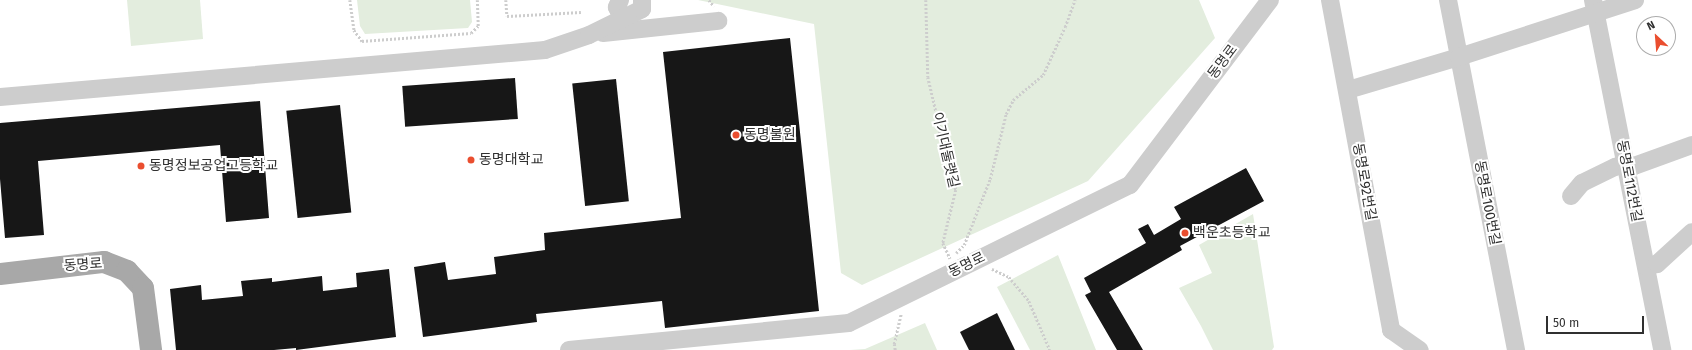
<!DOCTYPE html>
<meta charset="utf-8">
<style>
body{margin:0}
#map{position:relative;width:1692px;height:350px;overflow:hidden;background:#fff;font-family:"Fira Sans","Noto Sans KR",sans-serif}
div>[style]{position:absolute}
.green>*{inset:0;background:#e3edde}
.building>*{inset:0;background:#171717;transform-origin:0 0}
.path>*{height:2.5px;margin-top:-1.25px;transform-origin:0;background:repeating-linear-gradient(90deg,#cdcdcd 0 2px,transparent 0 4px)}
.minor>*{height:18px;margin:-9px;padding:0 9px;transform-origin:9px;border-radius:9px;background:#cdcdcd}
.major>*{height:22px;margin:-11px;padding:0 11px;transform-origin:11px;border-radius:11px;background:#a8a8a8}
.dots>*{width:11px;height:11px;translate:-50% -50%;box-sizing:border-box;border:2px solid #fff;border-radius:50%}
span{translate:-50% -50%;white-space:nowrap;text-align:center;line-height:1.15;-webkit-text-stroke:4px #fff;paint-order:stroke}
.street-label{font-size:14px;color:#303030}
.poi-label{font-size:14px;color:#303030}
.left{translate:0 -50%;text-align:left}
.north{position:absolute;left:1636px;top:16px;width:40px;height:40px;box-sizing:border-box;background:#fff;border:1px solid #acacac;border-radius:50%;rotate:334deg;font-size:11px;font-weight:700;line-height:16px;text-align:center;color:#303030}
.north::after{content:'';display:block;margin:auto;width:14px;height:18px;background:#ea4e2f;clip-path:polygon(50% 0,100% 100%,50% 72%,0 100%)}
.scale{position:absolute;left:1546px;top:316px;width:98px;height:18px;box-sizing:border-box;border:2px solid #303030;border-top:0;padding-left:5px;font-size:12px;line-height:14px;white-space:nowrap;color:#303030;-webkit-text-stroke:3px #fff;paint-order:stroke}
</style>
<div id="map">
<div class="green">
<div style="clip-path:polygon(127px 0,200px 0,203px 39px,131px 46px)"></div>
<div style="clip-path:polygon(357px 0,470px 0,472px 22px,468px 28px,365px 34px,360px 26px)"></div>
<div style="clip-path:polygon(698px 0,1199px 0,1215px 38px,1088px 181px,862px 285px,841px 273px,814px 24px)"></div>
<div style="clip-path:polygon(1253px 214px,1274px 347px,1272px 350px,1213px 350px,1201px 326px,1179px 288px,1212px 273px,1199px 245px)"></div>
<div style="clip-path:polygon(1058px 255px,1096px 350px,1030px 350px,997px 287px)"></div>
<div style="clip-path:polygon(925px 323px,937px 350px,850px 350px,865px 349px)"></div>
</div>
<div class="building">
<div style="clip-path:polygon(790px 38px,819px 311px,665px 328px,662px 301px,536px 314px,537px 322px,423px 337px,414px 267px,445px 262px,448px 280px,496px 274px,494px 257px,545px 250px,544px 233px,681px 218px,663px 52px)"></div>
<div style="left:515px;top:78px;width:41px;height:113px;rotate:86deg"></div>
<div style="left:616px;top:79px;width:123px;height:44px;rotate:84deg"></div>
<div style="clip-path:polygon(260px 101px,269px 218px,226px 222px,220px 145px,38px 161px,44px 235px,5px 238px,0 179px,0 123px)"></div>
<div style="left:340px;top:105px;width:108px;height:54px;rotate:84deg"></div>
<div style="clip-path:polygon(1246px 168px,1264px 201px,1180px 246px,1182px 250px,1109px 292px,1143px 350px,1117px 350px,1085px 295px,1091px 292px,1084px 278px,1146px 243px,1138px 229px,1148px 224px,1154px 235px,1181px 219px,1174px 207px)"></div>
<div style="clip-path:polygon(389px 269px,396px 337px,296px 350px,296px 348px,274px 350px,176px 350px,170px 289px,201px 285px,202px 300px,243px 296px,241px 281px,272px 278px,272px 282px,322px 276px,323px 291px,357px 287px,356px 273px)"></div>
<div style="clip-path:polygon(997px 313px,1015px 350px,969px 350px,960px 332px)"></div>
</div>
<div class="path">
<div style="left:350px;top:0;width:30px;rotate:82deg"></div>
<div style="left:354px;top:30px;width:14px;rotate:54deg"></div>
<div style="left:362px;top:41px;width:109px;rotate:-4.2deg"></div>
<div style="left:471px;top:33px;width:10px;rotate:-45deg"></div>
<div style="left:478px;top:26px;width:26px;rotate:-92deg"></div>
<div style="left:506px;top:0;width:16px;rotate:86deg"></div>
<div style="left:507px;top:16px;width:74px;rotate:-3.1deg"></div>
<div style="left:709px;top:0;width:8px;rotate:50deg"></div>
<div style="left:926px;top:0;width:77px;rotate:88.5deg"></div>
<div style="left:928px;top:77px;width:48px;rotate:76.8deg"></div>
<div style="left:939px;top:124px;width:20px;rotate:84deg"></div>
<div style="left:941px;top:144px;width:22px;rotate:66deg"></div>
<div style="left:950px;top:164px;width:27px;rotate:77deg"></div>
<div style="left:956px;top:190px;width:55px;rotate:103.8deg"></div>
<div style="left:943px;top:243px;width:17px;rotate:65deg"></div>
<div style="left:956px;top:253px;width:11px;rotate:-45deg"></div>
<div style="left:964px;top:245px;width:71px;rotate:-68.5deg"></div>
<div style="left:990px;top:179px;width:67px;rotate:-76.2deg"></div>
<div style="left:1006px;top:114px;width:16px;rotate:-63deg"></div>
<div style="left:1013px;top:100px;width:39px;rotate:-40deg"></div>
<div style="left:1043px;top:75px;width:53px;rotate:-65.4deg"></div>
<div style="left:1065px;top:27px;width:29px;rotate:-70deg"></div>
<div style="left:992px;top:269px;width:19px;rotate:25deg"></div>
<div style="left:1009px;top:277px;width:31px;rotate:50deg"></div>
<div style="left:1029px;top:301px;width:53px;rotate:66.8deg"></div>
<div style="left:895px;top:350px;width:6px;rotate:-99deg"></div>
<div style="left:894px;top:344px;width:31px;rotate:-77deg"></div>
</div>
<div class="minor">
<div style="left:620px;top:0;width:8px;rotate:113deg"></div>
<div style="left:617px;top:7px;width:13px;rotate:67deg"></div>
<div style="left:1330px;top:0;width:336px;rotate:79.5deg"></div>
<div style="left:1391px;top:330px;width:35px;rotate:35deg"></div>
<div style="left:1448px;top:0;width:357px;rotate:79deg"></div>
<div style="left:1593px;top:0;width:357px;rotate:78.8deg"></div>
<div style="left:603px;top:33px;width:116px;rotate:-6deg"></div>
<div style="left:1348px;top:90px;width:116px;rotate:-16.6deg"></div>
<div style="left:1459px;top:57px;width:185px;rotate:-17.9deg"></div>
<div style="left:0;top:97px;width:547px;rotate:-4.93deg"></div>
<div style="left:545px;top:50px;width:46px;rotate:-18.8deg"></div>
<div style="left:589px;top:35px;width:59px;rotate:-26.1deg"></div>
<div style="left:642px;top:9px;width:9px;rotate:-90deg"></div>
<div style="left:1571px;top:196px;width:17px;rotate:-50deg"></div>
<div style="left:1582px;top:183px;width:37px;rotate:-26deg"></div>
<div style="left:1615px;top:167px;width:10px;rotate:-17deg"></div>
<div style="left:1625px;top:164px;width:9px;rotate:13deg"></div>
<div style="left:1634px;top:166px;width:62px;rotate:-19.9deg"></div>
<div style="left:1646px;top:266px;width:11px;rotate:-10deg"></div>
<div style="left:1657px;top:264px;width:47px;rotate:-42.4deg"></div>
<div style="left:569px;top:350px;width:281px;rotate:-5.5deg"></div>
<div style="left:849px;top:323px;width:313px;rotate:-26.2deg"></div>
<div style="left:1130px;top:185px;width:232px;rotate:-52.9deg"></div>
</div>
<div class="major">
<div style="left:0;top:274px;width:105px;rotate:-6.6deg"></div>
<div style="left:104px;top:262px;width:25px;rotate:21deg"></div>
<div style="left:127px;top:271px;width:23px;rotate:47deg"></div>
<div style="left:143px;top:288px;width:63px;rotate:82.6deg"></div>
</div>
<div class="dots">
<div style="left:736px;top:135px;background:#ea4e2f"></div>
<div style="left:471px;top:160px;background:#ea4e2f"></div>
<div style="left:141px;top:166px;background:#ea4e2f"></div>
<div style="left:1185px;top:233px;background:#ea4e2f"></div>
</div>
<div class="street-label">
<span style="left:1223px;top:62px;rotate:-53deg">동명로</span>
<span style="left:945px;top:150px;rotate:77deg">이기대둘랫길</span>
<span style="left:1629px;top:181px;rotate:79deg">동명로112번길</span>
<span style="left:1364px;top:182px;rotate:80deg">동명로92번길</span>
<span style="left:1487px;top:203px;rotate:79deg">동명로100번길</span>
<span style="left:83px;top:265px;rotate:-4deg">동명로</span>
<span style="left:967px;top:265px;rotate:-26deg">동명로</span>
</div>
<div class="poi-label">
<span class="left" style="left:744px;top:135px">동명불원</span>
<span class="left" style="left:479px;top:160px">동명대학교</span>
<span class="left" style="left:149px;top:166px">동명정보공업고등학교</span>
<span class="left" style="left:1193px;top:233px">백운초등학교</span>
</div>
<div class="north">N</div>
<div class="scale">50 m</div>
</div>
